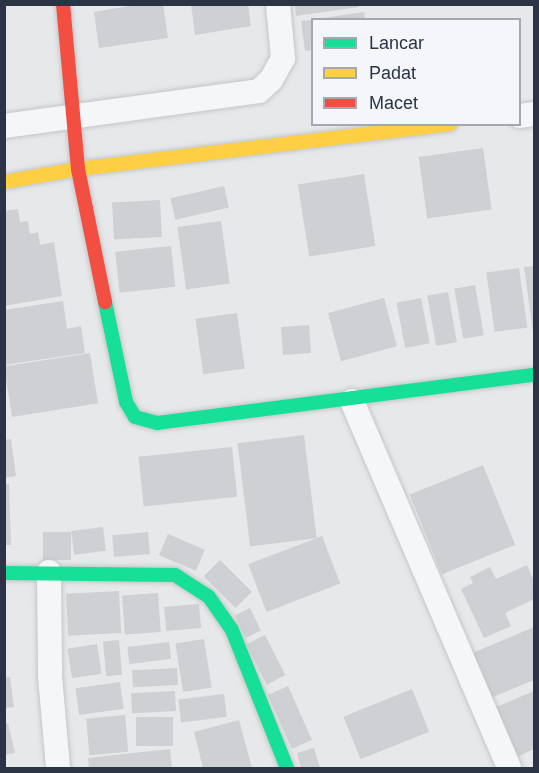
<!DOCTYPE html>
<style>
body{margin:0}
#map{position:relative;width:539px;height:773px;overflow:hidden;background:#e6e8ea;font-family:Arial,sans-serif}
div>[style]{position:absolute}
.building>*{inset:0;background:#ced0d3;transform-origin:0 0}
.roads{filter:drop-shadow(0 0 2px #c4c6c8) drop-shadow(0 0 2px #c4c6c8)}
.street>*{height:24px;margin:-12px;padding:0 12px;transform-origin:12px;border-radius:12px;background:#f5f6f7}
.fast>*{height:14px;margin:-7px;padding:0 7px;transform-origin:7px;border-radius:7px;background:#16e098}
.slow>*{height:14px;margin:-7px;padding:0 7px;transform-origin:7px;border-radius:7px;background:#ffcf43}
.jam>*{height:14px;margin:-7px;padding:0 7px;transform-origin:7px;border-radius:7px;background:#f24e42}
span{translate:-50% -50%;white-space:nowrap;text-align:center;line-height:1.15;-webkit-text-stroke:6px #f4f6f9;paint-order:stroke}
.frame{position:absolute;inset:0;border:6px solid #2b3445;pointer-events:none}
.legend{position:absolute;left:311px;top:18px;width:210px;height:108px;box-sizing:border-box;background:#f4f6f9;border:2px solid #a4a8b1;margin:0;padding:8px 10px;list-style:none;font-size:18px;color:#2b3445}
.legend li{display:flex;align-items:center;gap:12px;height:30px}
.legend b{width:30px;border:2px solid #a4a8b1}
</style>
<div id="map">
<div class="building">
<div style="clip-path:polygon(141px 4px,163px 4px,168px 38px,99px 48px,94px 12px)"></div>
<div style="clip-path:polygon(191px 4px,248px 4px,251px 26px,195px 35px)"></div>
<div style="clip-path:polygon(295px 4px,359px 4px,359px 7px,296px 16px)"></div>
<div style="clip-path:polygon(364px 12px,365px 20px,323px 20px,323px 18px)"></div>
<div style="clip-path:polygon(312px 20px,312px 50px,305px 51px,301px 21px)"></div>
<div style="left:483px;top:148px;width:62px;height:65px;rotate:82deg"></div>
<div style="left:364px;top:174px;width:73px;height:67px;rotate:81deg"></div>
<div style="left:224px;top:186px;width:22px;height:55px;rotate:77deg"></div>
<div style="left:160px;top:200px;width:37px;height:48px;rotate:87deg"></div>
<div style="clip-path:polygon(18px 209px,20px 222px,28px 221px,30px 234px,38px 232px,40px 245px,54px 242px,62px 296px,4px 306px,4px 211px)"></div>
<div style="left:221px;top:221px;width:63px;height:44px;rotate:82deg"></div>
<div style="left:171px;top:246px;width:41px;height:56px;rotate:84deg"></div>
<div style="clip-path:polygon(534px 266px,534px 332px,533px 332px,524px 267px)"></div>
<div style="left:519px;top:268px;width:60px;height:33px;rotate:82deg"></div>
<div style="left:475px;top:285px;width:51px;height:21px;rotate:80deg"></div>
<div style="left:448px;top:292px;width:51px;height:21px;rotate:80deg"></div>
<div style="left:384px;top:298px;width:50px;height:58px;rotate:75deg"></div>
<div style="left:421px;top:298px;width:46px;height:25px;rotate:79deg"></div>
<div style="clip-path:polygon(63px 301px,67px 329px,81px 326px,85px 353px,4px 365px,4px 310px)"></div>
<div style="left:237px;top:313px;width:56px;height:42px;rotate:82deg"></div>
<div style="left:309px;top:325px;width:28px;height:28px;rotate:86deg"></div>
<div style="left:90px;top:353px;width:51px;height:87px;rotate:81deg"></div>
<div style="left:304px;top:435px;width:104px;height:67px;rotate:83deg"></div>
<div style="clip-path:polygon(11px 439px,16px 476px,4px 478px,4px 440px)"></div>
<div style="left:232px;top:447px;width:50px;height:94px;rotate:84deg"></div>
<div style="left:483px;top:465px;width:86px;height:79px;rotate:68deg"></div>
<div style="clip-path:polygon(4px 484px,9px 484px,11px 545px,4px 545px)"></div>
<div style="left:103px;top:527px;width:24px;height:32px;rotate:83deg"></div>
<div style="left:43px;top:532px;width:28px;height:28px"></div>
<div style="left:148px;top:532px;width:22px;height:36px;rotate:85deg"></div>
<div style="left:168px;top:534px;width:40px;height:23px;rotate:23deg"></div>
<div style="left:322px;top:536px;width:51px;height:79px;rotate:69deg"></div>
<div style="left:220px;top:560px;width:45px;height:23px;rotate:45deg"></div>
<div style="clip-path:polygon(527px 565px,534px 581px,534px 599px,505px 613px,511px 626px,484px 638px,461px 589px,473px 583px,470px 577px,490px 567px,496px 579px)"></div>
<div style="left:119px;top:591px;width:42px;height:53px;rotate:87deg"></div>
<div style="left:158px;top:593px;width:39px;height:36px;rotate:86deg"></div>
<div style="left:199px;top:604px;width:24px;height:35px;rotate:85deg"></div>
<div style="left:250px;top:608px;width:25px;height:17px;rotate:64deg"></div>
<div style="clip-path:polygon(534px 627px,534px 680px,488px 699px,470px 654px)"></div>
<div style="left:265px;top:635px;width:45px;height:21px;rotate:63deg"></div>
<div style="left:204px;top:639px;width:49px;height:29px;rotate:81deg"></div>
<div style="left:119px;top:640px;width:35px;height:16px;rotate:85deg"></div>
<div style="left:169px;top:642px;width:17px;height:42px;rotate:83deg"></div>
<div style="left:97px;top:644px;width:30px;height:30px;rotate:81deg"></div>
<div style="left:177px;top:668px;width:17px;height:45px;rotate:87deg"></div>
<div style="clip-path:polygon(10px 677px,14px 707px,4px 708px,4px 678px)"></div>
<div style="left:120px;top:682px;width:27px;height:45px;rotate:82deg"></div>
<div style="left:288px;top:686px;width:59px;height:22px;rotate:66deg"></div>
<div style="left:412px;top:689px;width:46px;height:74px;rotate:68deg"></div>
<div style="left:175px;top:691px;width:20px;height:44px;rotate:87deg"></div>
<div style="clip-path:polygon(534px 691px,534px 749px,515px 758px,494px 708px)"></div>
<div style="left:224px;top:694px;width:23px;height:46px;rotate:83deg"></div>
<div style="left:125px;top:715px;width:37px;height:39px;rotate:85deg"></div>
<div style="left:136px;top:717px;width:37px;height:29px"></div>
<div style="clip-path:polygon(239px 720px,252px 768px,203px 768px,194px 732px)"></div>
<div style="clip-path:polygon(8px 723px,15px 753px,4px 755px,4px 724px)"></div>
<div style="clip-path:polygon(314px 748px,320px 768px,301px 768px,297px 753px)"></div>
<div style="clip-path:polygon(170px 749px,172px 768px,89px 768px,88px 758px)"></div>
</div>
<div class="roads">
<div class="street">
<div style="left:520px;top:116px;width:14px;rotate:-8deg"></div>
<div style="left:4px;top:126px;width:257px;rotate:-7.8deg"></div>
<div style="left:259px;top:91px;width:16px;rotate:-43deg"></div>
<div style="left:271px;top:80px;width:25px;rotate:-61deg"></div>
<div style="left:283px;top:58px;width:54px;rotate:-95.3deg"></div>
<div style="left:352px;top:401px;width:399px;rotate:66.8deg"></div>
<div style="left:49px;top:572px;width:104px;rotate:89.4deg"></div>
<div style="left:50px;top:676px;width:92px;rotate:85deg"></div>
</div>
<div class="fast">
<div style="left:105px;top:302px;width:102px;rotate:78.1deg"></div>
<div style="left:126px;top:402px;width:17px;rotate:59deg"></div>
<div style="left:135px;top:417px;width:23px;rotate:15deg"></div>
<div style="left:157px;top:423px;width:380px;rotate:-7.3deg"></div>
<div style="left:4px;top:573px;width:171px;rotate:0.7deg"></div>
<div style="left:175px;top:575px;width:40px;rotate:32.9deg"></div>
<div style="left:209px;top:597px;width:40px;rotate:55.1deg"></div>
<div style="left:232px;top:630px;width:149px;rotate:68.3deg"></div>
</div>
<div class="slow">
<div style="left:4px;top:182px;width:75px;rotate:-10deg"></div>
<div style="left:78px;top:169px;width:375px;rotate:-6.9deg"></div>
</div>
<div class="jam">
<div style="left:63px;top:4px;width:166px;rotate:84.8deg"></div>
<div style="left:78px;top:169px;width:136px;rotate:78.5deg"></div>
</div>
</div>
<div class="frame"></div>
<ul class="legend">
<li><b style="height:8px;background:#16e098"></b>Lancar</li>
<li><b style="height:8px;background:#ffcf43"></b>Padat</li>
<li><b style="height:8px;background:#f24e42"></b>Macet</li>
</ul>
</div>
